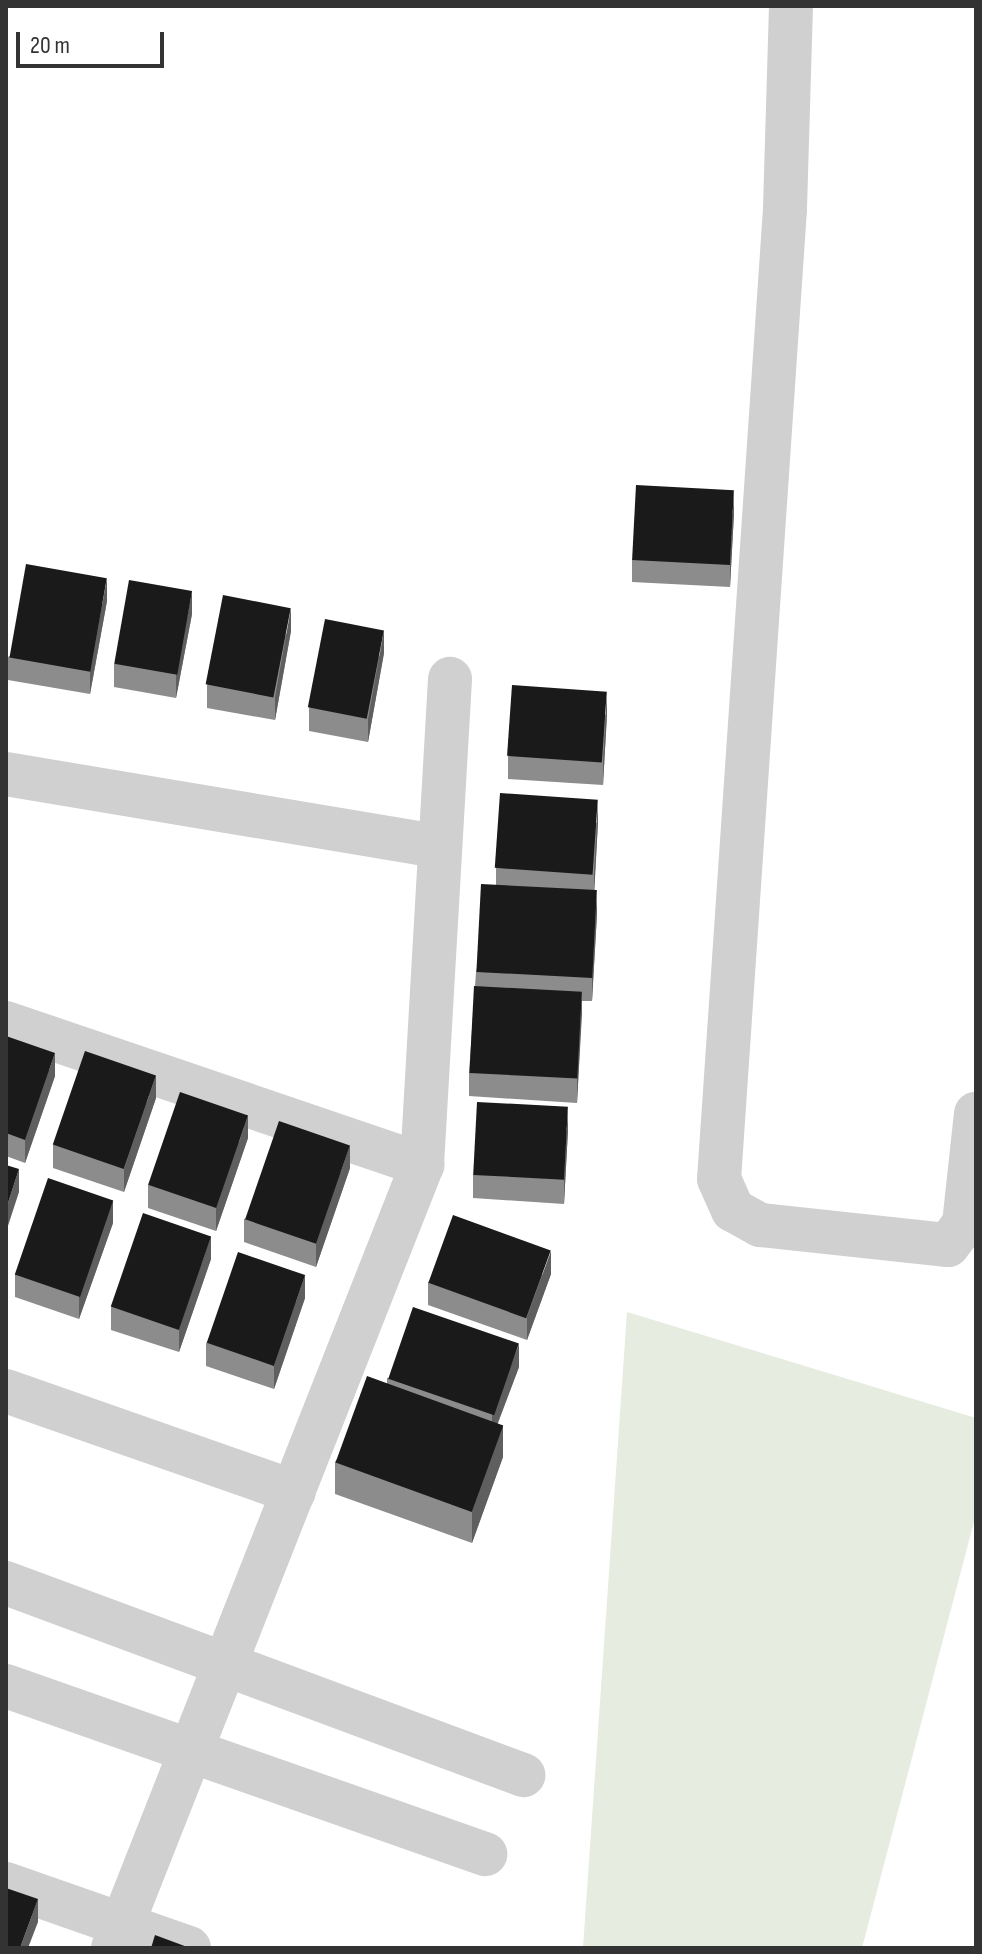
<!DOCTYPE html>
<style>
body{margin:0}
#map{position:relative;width:982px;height:1954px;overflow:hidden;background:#fff;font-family:"Sofia Sans Condensed",sans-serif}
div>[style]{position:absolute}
.green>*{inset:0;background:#e6ecdf}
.minor>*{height:44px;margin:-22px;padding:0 22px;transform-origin:22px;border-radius:22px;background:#d0d0d0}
.wall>*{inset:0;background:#8c8c8c}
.shaded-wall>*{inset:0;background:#5f5f5f}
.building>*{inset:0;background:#1a1a1a;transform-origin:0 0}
span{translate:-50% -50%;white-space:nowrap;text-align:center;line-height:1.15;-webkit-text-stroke:8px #fff;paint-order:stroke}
.frame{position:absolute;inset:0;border:8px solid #333;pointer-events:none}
.scale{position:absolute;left:16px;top:32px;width:148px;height:36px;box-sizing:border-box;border:4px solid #333;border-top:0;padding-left:10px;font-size:24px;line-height:28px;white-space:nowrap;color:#333;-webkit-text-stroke:6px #fff;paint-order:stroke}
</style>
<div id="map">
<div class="green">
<div style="clip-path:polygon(627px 1312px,976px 1418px,976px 1514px,862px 1948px,583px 1948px)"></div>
</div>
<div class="minor">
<div style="left:791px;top:6px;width:203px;rotate:91.7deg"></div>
<div style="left:785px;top:209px;width:972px;rotate:93.89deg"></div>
<div style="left:719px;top:1179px;width:34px;rotate:66deg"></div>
<div style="left:733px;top:1210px;width:31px;rotate:29deg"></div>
<div style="left:760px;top:1225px;width:189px;rotate:6.1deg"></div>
<div style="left:948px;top:1245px;width:26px;rotate:-53deg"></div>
<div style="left:964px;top:1224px;width:111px;rotate:-83.8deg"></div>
<div style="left:6px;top:774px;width:440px;rotate:9.5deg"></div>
<div style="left:6px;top:1023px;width:440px;rotate:18.8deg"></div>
<div style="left:6px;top:1391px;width:305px;rotate:19.3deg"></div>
<div style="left:6px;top:1583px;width:552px;rotate:20.37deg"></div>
<div style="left:6px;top:1686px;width:508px;rotate:19.33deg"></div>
<div style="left:6px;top:1884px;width:194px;rotate:19.3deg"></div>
<div style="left:113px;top:1948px;width:842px;rotate:-68.46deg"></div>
<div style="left:422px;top:1165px;width:487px;rotate:-86.7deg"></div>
</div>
<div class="wall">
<div style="clip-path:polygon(734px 513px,730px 587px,632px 582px,632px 560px)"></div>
<div style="clip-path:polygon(107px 601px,90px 694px,8px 680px,8px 657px)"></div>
<div style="clip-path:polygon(192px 614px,176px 698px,114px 687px,114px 664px)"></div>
<div style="clip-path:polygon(291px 631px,275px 720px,207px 708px,207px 685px)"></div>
<div style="clip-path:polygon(384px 653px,368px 742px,309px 731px,309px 708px)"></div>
<div style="clip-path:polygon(607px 714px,603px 785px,508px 779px,508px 756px)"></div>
<div style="clip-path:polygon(598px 822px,594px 891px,597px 914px,592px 1001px,582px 1001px,577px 1103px,469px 1096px,469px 1073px,476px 972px,496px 885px,496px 868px)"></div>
<div style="clip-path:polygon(6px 1036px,55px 1076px,25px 1163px,6px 1156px)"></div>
<div style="clip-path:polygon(156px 1098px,124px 1192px,53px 1168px,53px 1145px)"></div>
<div style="clip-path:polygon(568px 1130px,564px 1204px,473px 1198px,473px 1175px)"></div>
<div style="clip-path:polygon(248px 1138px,216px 1231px,148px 1208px,148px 1185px)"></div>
<div style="clip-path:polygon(350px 1168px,316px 1267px,244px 1242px,244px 1219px)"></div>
<div style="clip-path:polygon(113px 1223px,79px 1319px,15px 1297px,15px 1274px)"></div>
<div style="clip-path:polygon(211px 1259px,179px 1352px,111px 1330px,111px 1307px)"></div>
<div style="clip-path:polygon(551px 1274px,527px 1340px,428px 1305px,428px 1282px)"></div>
<div style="clip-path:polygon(305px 1298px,274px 1389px,206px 1366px,206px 1343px)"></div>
<div style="clip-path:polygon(519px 1367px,498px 1423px,503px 1457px,472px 1543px,335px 1494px,335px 1462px,387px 1384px,387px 1378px)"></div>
</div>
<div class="shaded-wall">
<div style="clip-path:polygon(734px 490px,734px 513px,730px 587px,730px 564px)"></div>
<div style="clip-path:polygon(107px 578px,107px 601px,90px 694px,90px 671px)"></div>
<div style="clip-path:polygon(192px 591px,192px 614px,176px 698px,176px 675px)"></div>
<div style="clip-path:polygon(291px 608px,291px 631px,275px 720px,275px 697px)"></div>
<div style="clip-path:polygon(384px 630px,384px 653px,368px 742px,368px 719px)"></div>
<div style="clip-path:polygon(607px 691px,607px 714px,603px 785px,603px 762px)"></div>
<div style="clip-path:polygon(598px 799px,598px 822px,594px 897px,594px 874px)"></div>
<div style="clip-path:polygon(597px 891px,597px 914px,592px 1001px,592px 978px)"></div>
<div style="clip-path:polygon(582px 991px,582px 1014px,577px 1103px,577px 1080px)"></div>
<div style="clip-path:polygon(55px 1053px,55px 1076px,25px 1163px,25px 1140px)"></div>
<div style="clip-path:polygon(156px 1075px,156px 1098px,124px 1192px,124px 1169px)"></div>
<div style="clip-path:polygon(568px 1107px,568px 1130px,564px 1204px,564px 1181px)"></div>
<div style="clip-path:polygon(248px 1116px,248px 1138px,216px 1231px,216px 1208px)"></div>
<div style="clip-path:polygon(350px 1145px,350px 1168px,316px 1267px,316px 1244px)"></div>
<div style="clip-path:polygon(19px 1169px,19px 1192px,6px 1232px,6px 1209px)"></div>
<div style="clip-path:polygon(113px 1200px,113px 1223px,79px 1319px,79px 1296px)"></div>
<div style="clip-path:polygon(211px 1236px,211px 1259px,179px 1352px,179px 1329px)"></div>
<div style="clip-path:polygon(551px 1251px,551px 1274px,527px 1340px,527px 1317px)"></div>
<div style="clip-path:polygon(305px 1275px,305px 1298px,274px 1389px,274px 1366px)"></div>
<div style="clip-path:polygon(519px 1344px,519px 1367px,492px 1438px,492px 1415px)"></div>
<div style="clip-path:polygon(503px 1425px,503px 1457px,472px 1543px,472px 1511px)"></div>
<div style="clip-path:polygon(38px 1899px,38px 1922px,28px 1948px,20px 1948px)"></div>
</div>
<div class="building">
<div style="left:636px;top:485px;width:98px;height:75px;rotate:3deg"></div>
<div style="left:26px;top:564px;width:82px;height:95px;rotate:10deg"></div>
<div style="left:129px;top:580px;width:64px;height:85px;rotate:10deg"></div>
<div style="left:223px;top:595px;width:69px;height:91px;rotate:11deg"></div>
<div style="left:325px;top:619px;width:60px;height:90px;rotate:11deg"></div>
<div style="left:512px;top:685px;width:95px;height:71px;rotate:4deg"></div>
<div style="left:500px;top:793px;width:98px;height:75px;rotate:4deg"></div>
<div style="left:481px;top:884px;width:116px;height:88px;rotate:3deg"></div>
<div style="left:474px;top:986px;width:108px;height:87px;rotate:3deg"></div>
<div style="clip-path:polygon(6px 1036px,55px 1053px,25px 1140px,6px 1133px)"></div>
<div style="left:85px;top:1051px;width:75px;height:99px;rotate:19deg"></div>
<div style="left:180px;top:1092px;width:72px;height:98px;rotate:19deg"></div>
<div style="left:477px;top:1102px;width:91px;height:73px;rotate:3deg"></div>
<div style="left:279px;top:1121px;width:75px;height:104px;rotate:19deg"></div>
<div style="clip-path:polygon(6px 1165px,19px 1169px,6px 1209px)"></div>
<div style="left:48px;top:1178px;width:69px;height:102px;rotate:19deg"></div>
<div style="left:143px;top:1213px;width:72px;height:99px;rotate:19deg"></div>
<div style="left:453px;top:1215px;width:104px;height:72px;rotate:20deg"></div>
<div style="left:238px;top:1252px;width:71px;height:96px;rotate:19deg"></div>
<div style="left:413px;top:1307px;width:112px;height:76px;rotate:19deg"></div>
<div style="left:367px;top:1376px;width:145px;height:92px;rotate:20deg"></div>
<div style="clip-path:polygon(6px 1888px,38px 1899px,20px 1948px,6px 1948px)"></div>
<div style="clip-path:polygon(155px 1935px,190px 1948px,151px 1948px)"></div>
</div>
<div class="frame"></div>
<div class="scale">20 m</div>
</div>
